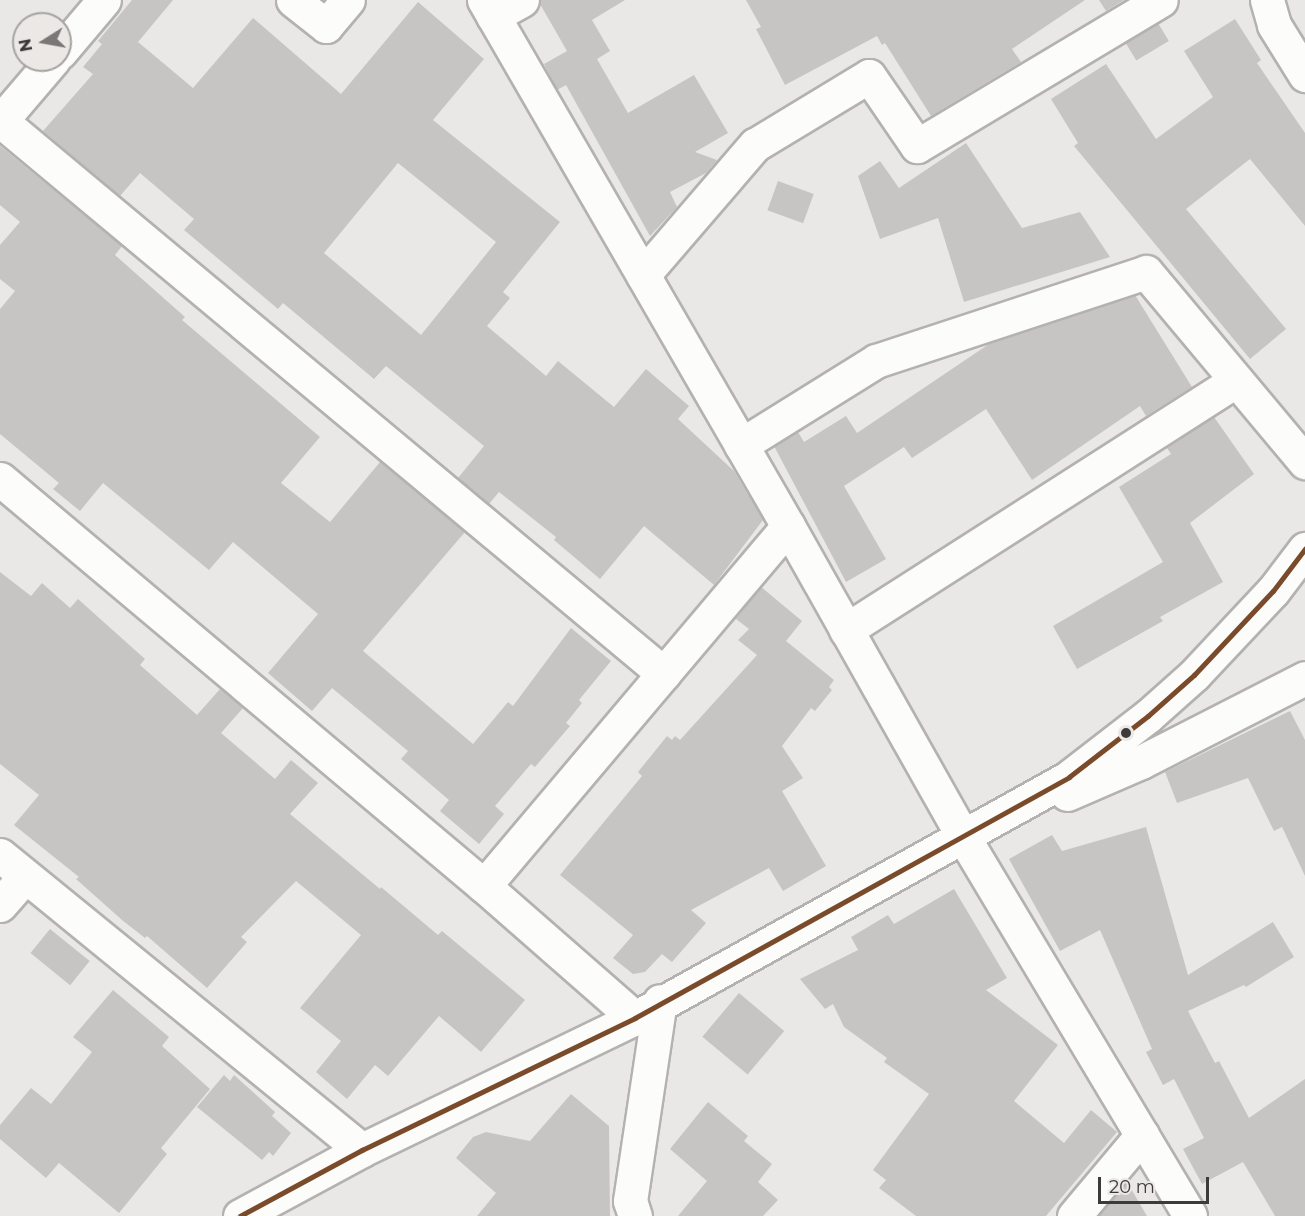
<!DOCTYPE html>
<style>
body{margin:0}
#map{position:relative;width:1305px;height:1216px;overflow:hidden;background:#eae8e6;font-family:Montserrat,sans-serif}
div>[style]{position:absolute}
.building>*{inset:0;background:#c7c5c4;transform-origin:0 0}
.roads{filter:drop-shadow(2px 0 #b4b2b1) drop-shadow(-2px 0 #b4b2b1) drop-shadow(0 2px #b4b2b1) drop-shadow(0 -2px #b4b2b1)}
.minor>*{height:33px;margin:-16.5px;padding:0 16.5px;transform-origin:16.5px;border-radius:16.5px;background:#fcfcfb}
.bus-1>*{height:4.5px;margin:-2.25px;padding:0 2.25px;transform-origin:2.25px;border-radius:2.25px;background:#7a4b2a}
.dots>*{width:16px;height:16px;translate:-50% -50%;box-sizing:border-box;border:3px solid #ebe8e5;border-radius:50%}
span{translate:-50% -50%;white-space:nowrap;text-align:center;line-height:1.15;-webkit-text-stroke:4.5px #ebe8e5;paint-order:stroke}
.north{position:absolute;left:12px;top:12px;width:60px;height:60px;box-sizing:border-box;background:#ebe8e5;border:2px solid #a5a3a1;border-radius:50%;rotate:259deg;font-size:16px;font-weight:700;line-height:24px;text-align:center;color:#3c3b3a}
.north::after{content:'';display:block;margin:auto;width:21px;height:27px;background:#797876;clip-path:polygon(50% 0,100% 100%,50% 72%,0 100%)}
.scale{position:absolute;left:1098px;top:1177px;width:111px;height:27px;box-sizing:border-box;border:3px solid #3c3b3a;border-top:0;padding-left:8px;font-size:18px;line-height:21px;white-space:nowrap;color:#3c3b3a;-webkit-text-stroke:4px #ebe8e5;paint-order:stroke}
</style>
<div id="map">
<div class="building">
<i style="clip-path:polygon(evenodd,132px 0,173px 0,138px 42px,193px 88px,253px 18px,341px 94px,418px 2px,484px 59px,433px 120px,560px 222px,503px 292px,510px 298px,487px 326px,546px 376px,558px 361px,614px 407px,646px 369px,689px 406px,678px 419px,734px 471px,763px 520px,714px 585px,644px 526px,600px 579px,554px 540px,556px 537px,499px 492px,489px 504px,458px 478px,484px 446px,386px 366px,374px 379px,283px 303px,278px 309px,184px 230px,194px 219px,140px 173px,120px 196px,43px 131px,93px 74px,83px 67px,102px 44px,98px 41px,132px 0,398px 163px,496px 242px,421px 335px,324px 253px,398px 163px)"></i>
<i style="clip-path:polygon(541px 0,625px 0,592px 20px,610px 51px,597px 59px,628px 113px,694px 75px,728px 133px,695px 152px,717px 160px,706px 173px,670px 192px,677px 207px,650px 236px,566px 85px,557px 90px,544px 64px,567px 51px,540px 4px)"></i>
<i style="clip-path:polygon(746px 0,1085px 0,1012px 49px,1021px 62px,931px 116px,885px 43px,882px 45px,877px 36px,785px 85px,756px 29px,761px 27px)"></i>
<i style="clip-path:polygon(1099px 0,1124px 0,1106px 11px)"></i>
<i style="clip-path:polygon(1235px 19px,1261px 60px,1257px 63px,1305px 133px,1305px 226px,1250px 159px,1186px 209px,1286px 329px,1250px 359px,1074px 146px,1078px 143px,1051px 99px,1106px 64px,1156px 139px,1213px 97px,1184px 51px)"></i>
<i style="left:1158px;top:23px;width:21px;height:38px;rotate:59deg"></i>
<i style="clip-path:polygon(966px 143px,1022px 228px,1080px 212px,1110px 257px,964px 302px,938px 218px,880px 239px,858px 176px,880px 161px,899px 188px)"></i>
<i style="clip-path:polygon(0 146px,122px 246px,115px 255px,185px 317px,182px 320px,320px 437px,281px 483px,330px 522px,380px 462px,465px 532px,363px 651px,473px 744px,508px 702px,513px 706px,571px 628px,611px 661px,579px 700px,582px 703px,566px 723px,570px 726px,535px 767px,531px 764px,495px 806px,504px 814px,479px 844px,440px 811px,449px 800px,401px 759px,408px 751px,332px 688px,312px 711px,268px 673px,318px 614px,233px 542px,209px 570px,103px 483px,80px 511px,53px 489px,59px 483px,0 434px,0 309px,15px 291px,0 279px,0 245px,20px 222px,0 205px)"></i>
<i style="left:778px;top:181px;width:38px;height:31px;rotate:20deg"></i>
<i style="clip-path:polygon(1135px 295px,1192px 387px,1146px 416px,1140px 406px,1032px 480px,986px 409px,912px 458px,904px 447px,844px 486px,886px 559px,846px 582px,774px 446px,798px 432px,804px 442px,846px 416px,857px 433px,989px 344px)"></i>
<i style="clip-path:polygon(1214px 417px,1254px 474px,1190px 523px,1223px 582px,1160px 617px,1163px 621px,1077px 669px,1053px 626px,1163px 562px,1119px 487px,1171px 454px,1167px 448px)"></i>
<i style="clip-path:polygon(0 572px,31px 596px,42px 583px,70px 608px,78px 599px,145px 659px,140px 665px,197px 715px,220px 689px,243px 708px,221px 733px,275px 779px,291px 760px,318px 783px,290px 814px,380px 889px,381px 887px,438px 935px,442px 931px,525px 1000px,481px 1052px,439px 1016px,388px 1076px,375px 1065px,347px 1099px,316px 1072px,341px 1041px,300px 1008px,361px 935px,296px 881px,241px 937px,247px 942px,207px 988px,147px 936px,145px 938px,122px 920px,76px 879px,79px 877px,14px 825px,39px 795px,0 764px)"></i>
<i style="clip-path:polygon(761px 587px,802px 621px,786px 641px,834px 680px,829px 687px,832px 690px,815px 711px,811px 708px,782px 746px,803px 778px,782px 791px,826px 866px,783px 891px,769px 868px,691px 910px,706px 923px,672px 962px,662px 954px,645px 972px,633px 974px,613px 958px,633px 935px,560px 875px,642px 776px,638px 772px,667px 736px,672px 740px,675px 736px,680px 740px,757px 655px,738px 640px,749px 629px,736px 619px)"></i>
<i style="clip-path:polygon(1290px 711px,1305px 740px,1305px 876px,1282px 827px,1274px 831px,1248px 778px,1177px 803px,1165px 772px)"></i>
<i style="clip-path:polygon(1146px 827px,1188px 975px,1273px 922px,1294px 957px,1246px 987px,1244px 985px,1188px 1011px,1215px 1063px,1219px 1061px,1249px 1118px,1305px 1079px,1305px 1216px,1275px 1216px,1243px 1162px,1202px 1184px,1183px 1149px,1204px 1138px,1174px 1079px,1163px 1085px,1146px 1052px,1152px 1049px,1100px 930px,1060px 951px,1009px 859px,1052px 835px,1062px 851px)"></i>
<i style="clip-path:polygon(954px 889px,1007px 978px,986px 990px,1058px 1045px,1014px 1101px,1064px 1143px,1091px 1110px,1117px 1132px,1046px 1216px,916px 1216px,879px 1188px,886px 1180px,873px 1170px,929px 1094px,884px 1062px,887px 1058px,844px 1027px,833px 1004px,825px 1009px,800px 979px,858px 950px,851px 937px,888px 915px,894px 924px)"></i>
<i style="left:50px;top:929px;width:51px;height:31px;rotate:39deg"></i>
<i style="clip-path:polygon(113px 990px,169px 1037px,162px 1046px,210px 1089px,161px 1148px,167px 1154px,119px 1213px,59px 1163px,46px 1178px,0 1139px,0 1125px,31px 1088px,51px 1104px,92px 1052px,73px 1037px)"></i>
<i style="left:739px;top:993px;width:59px;height:57px;rotate:40deg"></i>
<i style="clip-path:polygon(224px 1075px,230px 1081px,234px 1075px,275px 1112px,272px 1116px,291px 1133px,273px 1156px,269px 1152px,262px 1160px,197px 1107px)"></i>
<i style="clip-path:polygon(571px 1094px,609px 1126px,610px 1216px,477px 1216px,496px 1193px,456px 1158px,473px 1137px,486px 1132px,530px 1141px)"></i>
<i style="clip-path:polygon(708px 1102px,748px 1136px,744px 1141px,772px 1164px,758px 1182px,778px 1200px,763px 1216px,678px 1216px,707px 1181px,670px 1149px)"></i>
<i style="clip-path:polygon(1127px 1182px,1147px 1216px,1098px 1216px)"></i>
</div>
<div class="roads">
<div class="minor">
<i style="left:293px;top:0;width:42px;rotate:38.2deg"></i>
<i style="left:326px;top:26px;width:34px;rotate:-50deg"></i>
<i style="left:484px;top:0;width:608px;rotate:59.97deg"></i>
<i style="left:788px;top:526px;width:358px;rotate:60.6deg"></i>
<i style="left:964px;top:838px;width:440px;rotate:59.1deg"></i>
<i style="left:1267px;top:0;width:26px;rotate:74deg"></i>
<i style="left:1274px;top:25px;width:59px;rotate:58.2deg"></i>
<i style="left:493px;top:16px;width:33px;rotate:-29deg"></i>
<i style="left:60px;top:52px;width:68px;rotate:-49.8deg"></i>
<i style="left:1px;top:121px;width:863px;rotate:39.83deg"></i>
<i style="left:0;top:122px;width:82px;rotate:-49.5deg"></i>
<i style="left:643px;top:275px;width:172px;rotate:-49.3deg"></i>
<i style="left:755px;top:145px;width:133px;rotate:-31.2deg"></i>
<i style="left:869px;top:76px;width:85px;rotate:55.6deg"></i>
<i style="left:917px;top:146px;width:284px;rotate:-30.9deg"></i>
<i style="left:741px;top:445px;width:159px;rotate:-31.9deg"></i>
<i style="left:876px;top:361px;width:284px;rotate:-18.2deg"></i>
<i style="left:1146px;top:272px;width:248px;rotate:50.1deg"></i>
<i style="left:0;top:479px;width:632px;rotate:40.06deg"></i>
<i style="left:484px;top:886px;width:201px;rotate:41.2deg"></i>
<i style="left:846px;top:630px;width:463px;rotate:-32.6deg"></i>
<i style="left:1067px;top:794px;width:81px;rotate:-23.4deg"></i>
<i style="left:1141px;top:762px;width:184px;rotate:-27.1deg"></i>
<i style="left:0;top:855px;width:467px;rotate:39.2deg"></i>
<i style="left:484px;top:886px;width:471px;rotate:-49.8deg"></i>
<i style="left:0;top:905px;width:38px;rotate:-49deg"></i>
<i style="left:240px;top:1216px;width:139px;rotate:-28.4deg"></i>
<i style="left:362px;top:1150px;width:303px;rotate:-25.8deg"></i>
<i style="left:635px;top:1018px;width:496px;rotate:-29deg"></i>
<i style="left:1069px;top:777px;width:100px;rotate:-37.7deg"></i>
<i style="left:1148px;top:716px;width:62px;rotate:-41.7deg"></i>
<i style="left:1194px;top:675px;width:115px;rotate:-46.8deg"></i>
<i style="left:1273px;top:591px;width:53px;rotate:-52.7deg"></i>
<i style="left:635px;top:1216px;width:16px;rotate:-108deg"></i>
<i style="left:630px;top:1201px;width:202px;rotate:-81.5deg"></i>
<i style="left:1074px;top:1216px;width:106px;rotate:-50deg"></i>
</div>
</div>
<div class="bus-1">
<i style="left:240px;top:1216px;width:139px;rotate:-28.4deg"></i>
<i style="left:362px;top:1150px;width:303px;rotate:-25.8deg"></i>
<i style="left:635px;top:1018px;width:496px;rotate:-29deg"></i>
<i style="left:1069px;top:777px;width:100px;rotate:-37.7deg"></i>
<i style="left:1148px;top:716px;width:62px;rotate:-41.7deg"></i>
<i style="left:1194px;top:675px;width:115px;rotate:-46.8deg"></i>
<i style="left:1273px;top:591px;width:53px;rotate:-52.7deg"></i>
</div>
<div class="dots">
<i style="left:1126px;top:733px;background:#3c3b3a"></i>
</div>
<div class="north">N</div>
<div class="scale">20 m</div>
</div>
